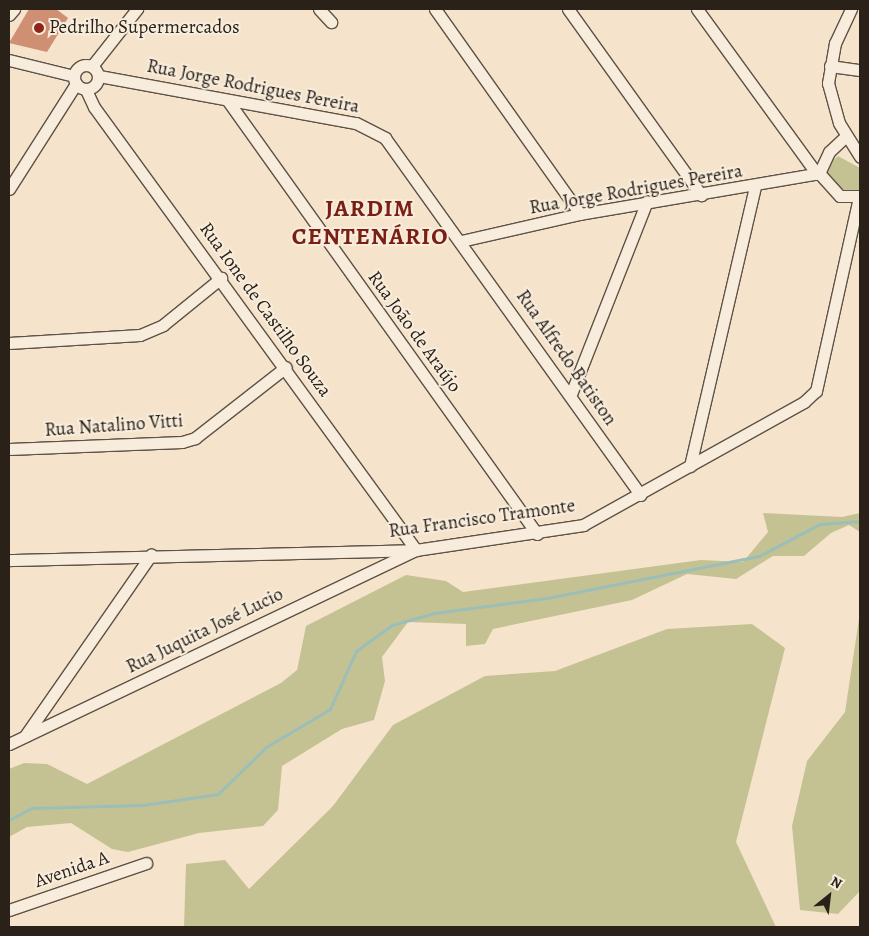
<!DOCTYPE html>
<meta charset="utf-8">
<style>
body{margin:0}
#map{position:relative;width:869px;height:936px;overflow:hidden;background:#f5e4cb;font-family:Alegreya,serif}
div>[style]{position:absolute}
.green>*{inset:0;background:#c4c292}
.stream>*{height:3px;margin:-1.5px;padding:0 1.5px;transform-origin:1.5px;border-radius:1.5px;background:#9cbeb9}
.building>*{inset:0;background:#cf8f73}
.roads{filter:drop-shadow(1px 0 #5d5245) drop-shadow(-1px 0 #5d5245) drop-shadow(0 1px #5d5245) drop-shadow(0 -1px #5d5245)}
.minor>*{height:11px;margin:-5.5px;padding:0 5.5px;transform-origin:5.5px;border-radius:5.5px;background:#f8eddd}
.minor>.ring{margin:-5.5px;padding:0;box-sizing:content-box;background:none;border:11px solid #f8eddd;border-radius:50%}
.dots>*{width:14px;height:14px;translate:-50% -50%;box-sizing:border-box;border:2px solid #f8eddd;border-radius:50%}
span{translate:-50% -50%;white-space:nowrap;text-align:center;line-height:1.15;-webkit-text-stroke:4px #f8eddd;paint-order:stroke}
.poi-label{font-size:19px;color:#2a2118}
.left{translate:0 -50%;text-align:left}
.street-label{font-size:19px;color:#2a2118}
.district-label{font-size:24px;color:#7a1f14;font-weight:700;letter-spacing:1px}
.frame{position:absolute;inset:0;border:10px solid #2a2118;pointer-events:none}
.north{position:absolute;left:804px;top:871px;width:50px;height:50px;-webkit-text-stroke:4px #f8eddd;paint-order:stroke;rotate:29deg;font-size:14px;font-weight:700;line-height:20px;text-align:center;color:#2a2118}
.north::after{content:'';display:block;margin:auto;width:18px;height:22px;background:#2a2118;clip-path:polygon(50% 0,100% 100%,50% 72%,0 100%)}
</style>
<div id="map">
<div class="green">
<i style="clip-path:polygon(838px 156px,860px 168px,860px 189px,855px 193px,841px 189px,826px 173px,826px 166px)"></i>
<i style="clip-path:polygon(763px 513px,842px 517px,860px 513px,860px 532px,849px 525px,831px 533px,804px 556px,773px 556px,736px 579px,687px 574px,632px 600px,493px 629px,485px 644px,466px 646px,466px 624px,408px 622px,382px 657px,385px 681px,374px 720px,342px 729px,282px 766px,278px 810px,263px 826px,199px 833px,128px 852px,112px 849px,71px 823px,27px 827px,9px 837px,9px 769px,24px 763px,47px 764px,87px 784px,281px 683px,297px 670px,306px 626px,406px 575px,446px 581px,463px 592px,701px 560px,743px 562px,768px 532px)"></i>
<i style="clip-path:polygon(860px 612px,860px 891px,838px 914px,800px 910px,792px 826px,807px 761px,845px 712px)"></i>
<i style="clip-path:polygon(752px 624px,785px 648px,736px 842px,776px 927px,184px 927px,186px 864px,225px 860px,249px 889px,333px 806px,393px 725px,485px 676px,555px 671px,667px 629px)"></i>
</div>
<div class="stream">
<i style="left:9px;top:820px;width:26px;rotate:-28deg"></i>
<i style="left:32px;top:808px;width:111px;rotate:-1.5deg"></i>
<i style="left:143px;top:805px;width:76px;rotate:-8.3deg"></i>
<i style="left:218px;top:794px;width:67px;rotate:-44.4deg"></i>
<i style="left:266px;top:747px;width:74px;rotate:-30.7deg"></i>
<i style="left:330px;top:709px;width:64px;rotate:-65.9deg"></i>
<i style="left:356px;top:651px;width:44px;rotate:-35.8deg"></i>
<i style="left:392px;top:625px;width:44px;rotate:-15.9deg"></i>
<i style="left:434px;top:613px;width:114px;rotate:-7.6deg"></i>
<i style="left:547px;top:598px;width:216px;rotate:-11.2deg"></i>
<i style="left:759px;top:556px;width:69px;rotate:-27.7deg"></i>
<i style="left:820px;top:524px;width:40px;rotate:-4.3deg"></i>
</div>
<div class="building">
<i style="clip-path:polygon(29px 9px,56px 9px,68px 18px,47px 52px,9px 43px)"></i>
</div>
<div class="roads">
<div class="minor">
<i style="left:319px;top:9px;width:18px;rotate:47deg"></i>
<i style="left:435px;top:9px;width:251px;rotate:54.7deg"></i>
<i style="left:568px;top:9px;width:229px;rotate:54.4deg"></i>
<i style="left:697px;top:9px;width:204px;rotate:54deg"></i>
<i style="left:851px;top:9px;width:38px;rotate:115deg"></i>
<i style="left:835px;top:43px;width:41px;rotate:99.9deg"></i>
<i style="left:828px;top:83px;width:41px;rotate:74.6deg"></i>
<i style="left:839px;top:123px;width:40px;rotate:58deg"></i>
<i style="left:9px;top:15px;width:8px;rotate:-50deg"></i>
<i style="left:9px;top:60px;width:67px;rotate:13.8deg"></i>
<i class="ring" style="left:74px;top:65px;width:13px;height:13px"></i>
<i style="left:92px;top:66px;width:73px;rotate:-51.7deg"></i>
<i style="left:830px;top:66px;width:30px;rotate:8deg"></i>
<i style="left:99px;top:76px;width:261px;rotate:10.4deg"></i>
<i style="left:356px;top:123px;width:33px;rotate:27deg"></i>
<i style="left:385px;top:138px;width:439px;rotate:54.4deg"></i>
<i style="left:228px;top:101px;width:532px;rotate:54.49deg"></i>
<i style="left:846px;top:136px;width:23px;rotate:137deg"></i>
<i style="left:829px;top:152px;width:23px;rotate:115deg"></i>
<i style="left:819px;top:173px;width:31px;rotate:48deg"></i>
<i style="left:840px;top:196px;width:20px"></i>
<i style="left:9px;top:189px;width:125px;rotate:-57.5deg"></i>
<i style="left:461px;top:241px;width:122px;rotate:-12.8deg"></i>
<i style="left:580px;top:214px;width:242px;rotate:-9.7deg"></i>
<i style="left:9px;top:343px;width:131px;rotate:-3.5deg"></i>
<i style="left:140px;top:335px;width:25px;rotate:-23deg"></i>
<i style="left:163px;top:325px;width:75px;rotate:-39deg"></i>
<i style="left:571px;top:394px;width:207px;rotate:-68.5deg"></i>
<i style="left:9px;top:449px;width:173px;rotate:-2.3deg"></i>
<i style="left:182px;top:442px;width:14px;rotate:-17deg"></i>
<i style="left:195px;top:438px;width:115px;rotate:-38deg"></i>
<i style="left:690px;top:466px;width:286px;rotate:-76.9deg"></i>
<i style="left:9px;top:560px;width:407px;rotate:-1.4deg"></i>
<i style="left:416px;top:550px;width:169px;rotate:-8.5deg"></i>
<i style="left:583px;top:525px;width:253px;rotate:-29.1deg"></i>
<i style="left:804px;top:402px;width:16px;rotate:-43deg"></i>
<i style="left:816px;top:391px;width:199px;rotate:-77.5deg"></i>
<i style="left:25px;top:736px;width:221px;rotate:-55.2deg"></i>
<i style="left:9px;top:744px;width:451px;rotate:-25.5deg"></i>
<i style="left:416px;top:550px;width:548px;rotate:-126.01deg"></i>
<i style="left:94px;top:107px;width:19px;rotate:-115deg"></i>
<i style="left:9px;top:910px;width:145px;rotate:-18.9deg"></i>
</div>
</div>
<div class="dots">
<i style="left:39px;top:28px;background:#8f2418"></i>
</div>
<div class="poi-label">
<span class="left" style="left:49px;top:28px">Pedrilho Supermercados</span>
</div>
<div class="street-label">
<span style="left:253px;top:87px;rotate:11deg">Rua Jorge Rodrigues Pereira</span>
<span style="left:636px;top:190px;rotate:-10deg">Rua Jorge Rodrigues Pereira</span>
<span style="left:265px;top:310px;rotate:54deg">Rua Ione de Castilho Souza</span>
<span style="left:414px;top:332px;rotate:54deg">Rua João de Araújo</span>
<span style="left:566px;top:358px;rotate:55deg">Rua Alfredo Batiston</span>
<span style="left:114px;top:426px;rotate:-4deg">Rua Natalino Vitti</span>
<span style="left:482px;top:519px;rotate:-8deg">Rua Francisco Tramonte</span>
<span style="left:205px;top:631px;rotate:-26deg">Rua Juquita José Lucio</span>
<span style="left:72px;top:870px;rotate:-19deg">Avenida A</span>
</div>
<div class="district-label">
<span style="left:370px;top:223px">JARDIM<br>CENTENÁRIO</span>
</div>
<div class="frame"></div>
<div class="north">N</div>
</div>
